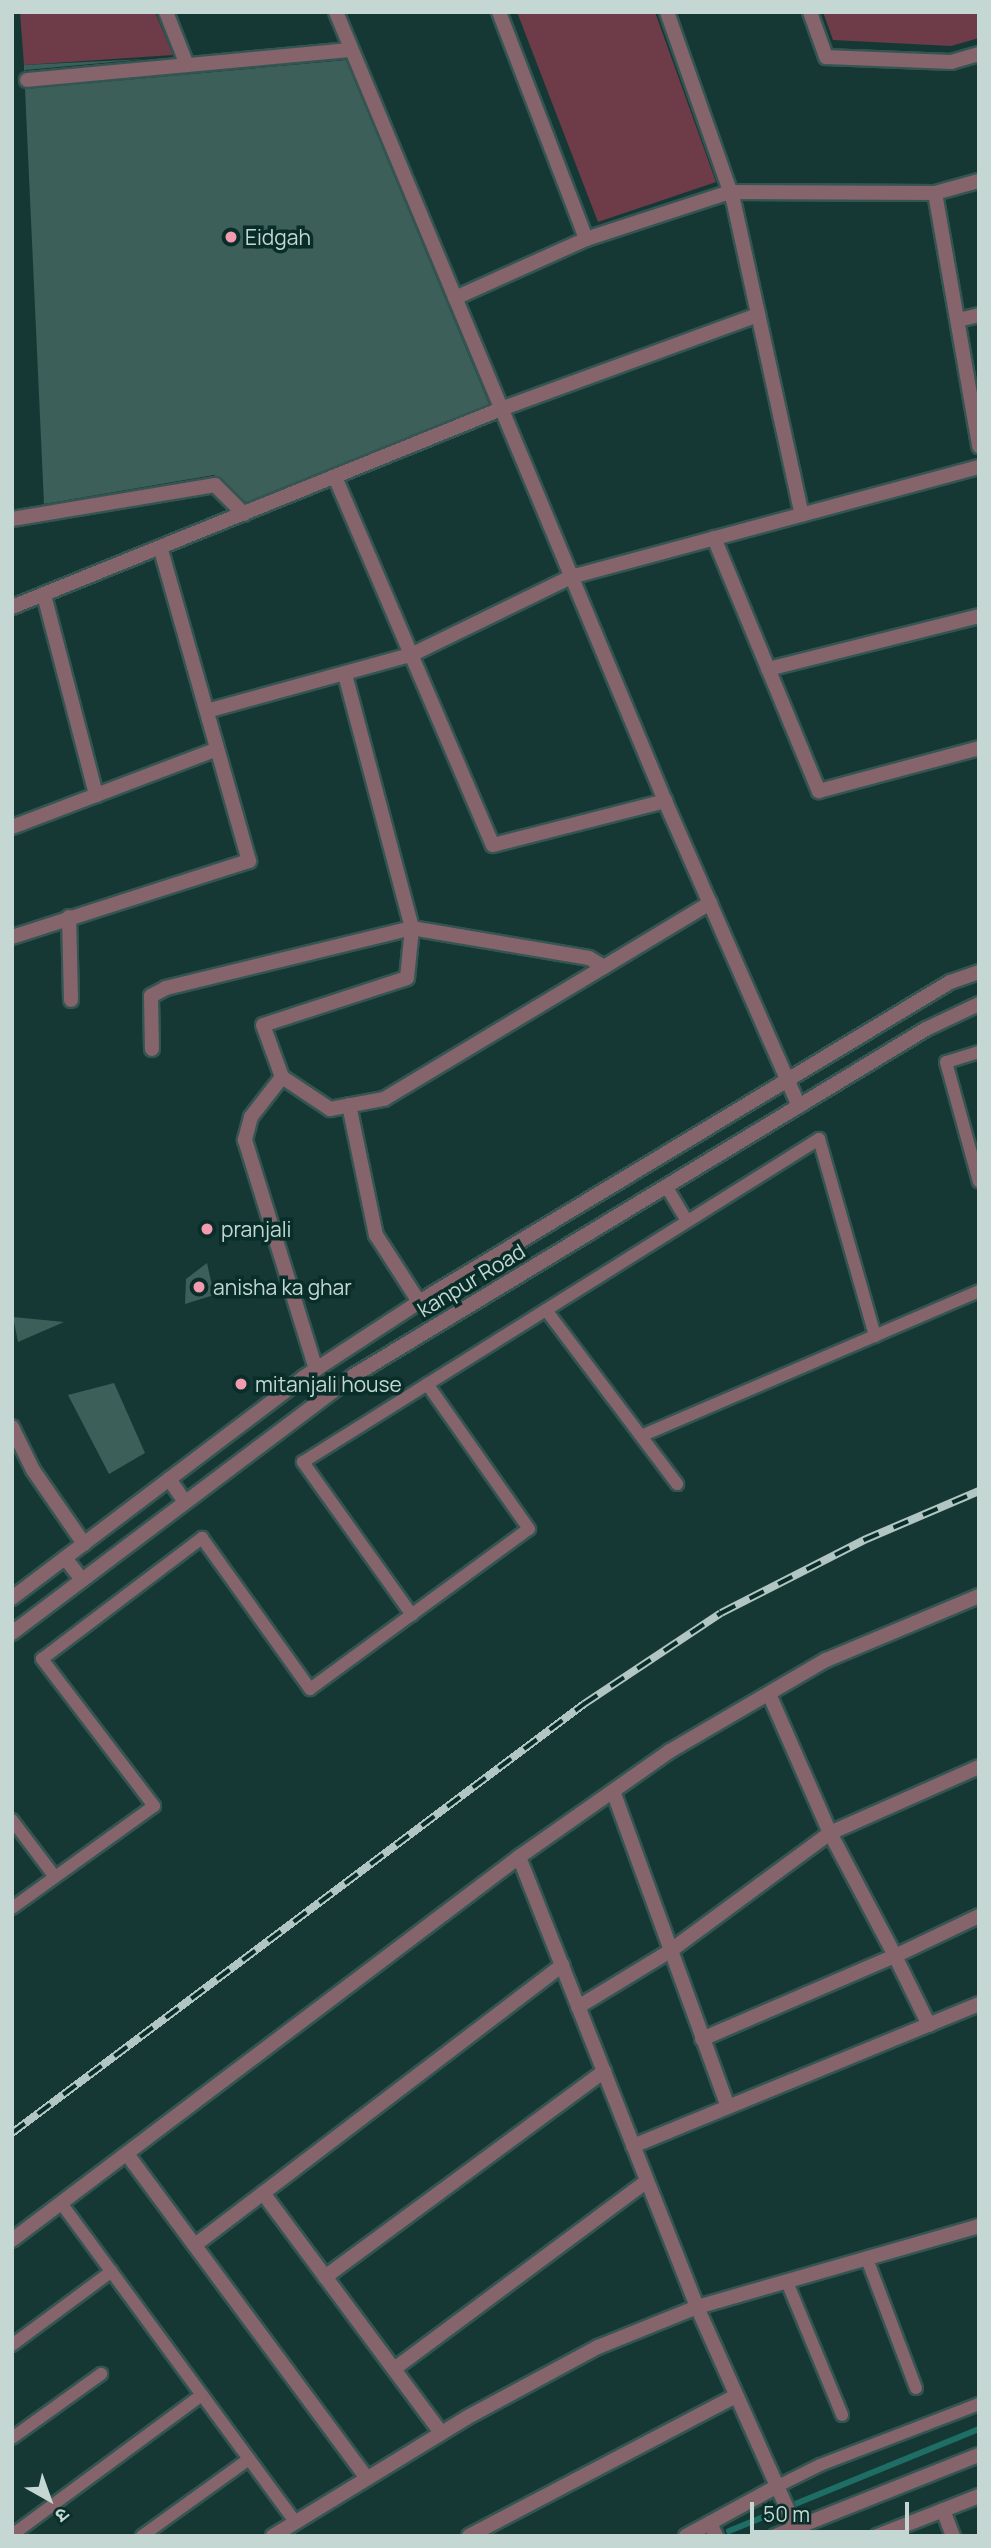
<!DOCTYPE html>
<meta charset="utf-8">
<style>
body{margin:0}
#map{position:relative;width:991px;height:2548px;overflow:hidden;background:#153834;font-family:Manrope,"Noto Sans Devanagari",sans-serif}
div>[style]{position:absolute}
.green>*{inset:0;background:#6d3c48}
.stream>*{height:6px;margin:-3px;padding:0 3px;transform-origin:3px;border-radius:3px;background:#1e6e66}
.building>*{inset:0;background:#3c5f5a}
.roads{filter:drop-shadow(2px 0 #345551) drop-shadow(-2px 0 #345551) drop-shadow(0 2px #345551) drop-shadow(0 -2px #345551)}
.service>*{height:12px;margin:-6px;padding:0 6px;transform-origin:6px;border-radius:6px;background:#85646b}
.minor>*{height:14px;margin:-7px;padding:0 7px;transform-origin:7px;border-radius:7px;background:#85646b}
.tertiary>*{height:14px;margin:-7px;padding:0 7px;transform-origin:7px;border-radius:7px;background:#85646b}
.rail>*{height:8px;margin-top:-4px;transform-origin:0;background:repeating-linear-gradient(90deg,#092e2a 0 16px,#b1c6c2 0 32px);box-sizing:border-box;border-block:2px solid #b1c6c2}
.dots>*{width:19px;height:19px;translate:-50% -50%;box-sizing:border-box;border:4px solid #092e2a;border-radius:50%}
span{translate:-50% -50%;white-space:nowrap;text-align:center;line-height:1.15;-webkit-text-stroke:7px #092e2a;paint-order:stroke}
.poi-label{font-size:21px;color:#c4d7d3}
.left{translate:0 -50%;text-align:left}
.street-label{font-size:21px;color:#c4d7d3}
.frame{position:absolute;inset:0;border:14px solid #c4d7d3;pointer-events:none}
.north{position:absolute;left:14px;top:2464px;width:70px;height:70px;-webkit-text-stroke:5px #092e2a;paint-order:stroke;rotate:140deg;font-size:19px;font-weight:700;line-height:28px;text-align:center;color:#c4d7d3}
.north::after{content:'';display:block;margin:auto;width:24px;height:32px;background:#c4d7d3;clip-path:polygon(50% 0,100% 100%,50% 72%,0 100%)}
.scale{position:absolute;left:750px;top:2502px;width:159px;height:32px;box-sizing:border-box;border:4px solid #c4d7d3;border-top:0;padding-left:9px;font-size:21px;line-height:24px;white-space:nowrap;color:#c4d7d3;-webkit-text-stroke:5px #092e2a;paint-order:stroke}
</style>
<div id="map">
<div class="green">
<i style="clip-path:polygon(20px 12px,155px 12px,173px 55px,24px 65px)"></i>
<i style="clip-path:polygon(517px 12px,655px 12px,716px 182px,598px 222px)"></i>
<i style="clip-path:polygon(823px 12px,979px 12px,979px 38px,951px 46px,833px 40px)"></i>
</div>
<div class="stream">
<i style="left:729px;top:2531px;width:270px;rotate:-22.2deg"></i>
</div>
<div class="building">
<i style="clip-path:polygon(146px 59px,26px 70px,24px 71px,24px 65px)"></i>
<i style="clip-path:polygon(346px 60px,489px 404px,246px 502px,214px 475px,44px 504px,25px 89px)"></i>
<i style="clip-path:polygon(207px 1263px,214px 1295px,185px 1304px,186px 1279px)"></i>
<i style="clip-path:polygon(13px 1317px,64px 1322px,18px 1342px)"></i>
<i style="clip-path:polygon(114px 1383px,145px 1453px,109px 1474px,68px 1395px)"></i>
</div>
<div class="roads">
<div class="service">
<i style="left:979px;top:1052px;width:34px;rotate:163deg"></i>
<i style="left:946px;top:1062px;width:124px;rotate:74.6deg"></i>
<i style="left:666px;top:1186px;width:41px;rotate:59deg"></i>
<i style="left:546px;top:1310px;width:218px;rotate:53deg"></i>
<i style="left:641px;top:1436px;width:368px;rotate:-23.2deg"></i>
<i style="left:412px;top:1615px;width:188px;rotate:-125.5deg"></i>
<i style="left:303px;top:1462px;width:609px;rotate:-32.05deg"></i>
<i style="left:819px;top:1139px;width:205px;rotate:74.1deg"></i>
<i style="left:12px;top:1820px;width:71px;rotate:53deg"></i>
<i style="left:12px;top:1908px;width:175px;rotate:-35.7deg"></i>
<i style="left:154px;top:1806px;width:185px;rotate:-127.3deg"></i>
<i style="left:42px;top:1659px;width:201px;rotate:-37.1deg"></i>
<i style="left:202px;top:1538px;width:186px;rotate:54.4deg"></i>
<i style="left:310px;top:1689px;width:271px;rotate:-36.2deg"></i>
<i style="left:529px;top:1529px;width:177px;rotate:-125.1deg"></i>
<i style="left:61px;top:2203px;width:396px;rotate:53.7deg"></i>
<i style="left:867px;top:2259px;width:138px;rotate:69.2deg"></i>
<i style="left:787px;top:2282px;width:144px;rotate:67.5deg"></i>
<i style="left:12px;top:2345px;width:124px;rotate:-36.5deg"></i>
<i style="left:12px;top:2438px;width:110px;rotate:-35.7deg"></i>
<i style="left:776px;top:2487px;width:49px;rotate:-26.6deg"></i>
<i style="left:820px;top:2465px;width:170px;rotate:-21deg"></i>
<i style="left:12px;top:2535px;width:236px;rotate:-36.4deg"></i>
<i style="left:142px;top:2536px;width:132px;rotate:-35.7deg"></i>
</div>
<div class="minor">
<i style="left:166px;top:12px;width:57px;rotate:68.4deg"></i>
<i style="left:336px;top:12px;width:855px;rotate:67.36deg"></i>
<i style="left:665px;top:801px;width:333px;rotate:66.3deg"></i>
<i style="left:499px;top:12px;width:243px;rotate:69deg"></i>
<i style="left:586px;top:239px;width:151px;rotate:-18.1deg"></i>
<i style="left:730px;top:192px;width:205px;rotate:0.3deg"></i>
<i style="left:935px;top:193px;width:46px;rotate:-15.3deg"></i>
<i style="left:667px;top:12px;width:198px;rotate:70.6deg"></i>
<i style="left:733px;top:199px;width:323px;rotate:77.7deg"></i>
<i style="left:810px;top:12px;width:48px;rotate:70.4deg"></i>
<i style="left:826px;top:57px;width:125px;rotate:2.3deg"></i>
<i style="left:951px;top:62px;width:29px;rotate:-16deg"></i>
<i style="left:27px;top:80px;width:325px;rotate:-5.3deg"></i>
<i style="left:935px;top:193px;width:257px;rotate:80.1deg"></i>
<i style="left:455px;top:298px;width:144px;rotate:-24.2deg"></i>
<i style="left:958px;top:320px;width:22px;rotate:-13deg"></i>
<i style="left:335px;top:477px;width:400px;rotate:66.8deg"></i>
<i style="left:493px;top:845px;width:178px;rotate:-14.3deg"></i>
<i style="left:12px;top:519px;width:206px;rotate:-9.5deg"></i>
<i style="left:215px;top:485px;width:41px;rotate:45deg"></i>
<i style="left:714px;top:538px;width:274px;rotate:67.5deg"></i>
<i style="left:819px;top:791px;width:166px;rotate:-15deg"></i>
<i style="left:44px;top:595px;width:207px;rotate:75.4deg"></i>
<i style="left:12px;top:607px;width:528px;rotate:-22.04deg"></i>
<i style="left:501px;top:409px;width:274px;rotate:-20.1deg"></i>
<i style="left:768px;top:669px;width:218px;rotate:-14.1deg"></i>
<i style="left:207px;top:711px;width:212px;rotate:-15.4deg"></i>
<i style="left:411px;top:655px;width:178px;rotate:-26deg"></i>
<i style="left:571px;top:577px;width:423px;rotate:-15.1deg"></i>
<i style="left:12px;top:827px;width:219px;rotate:-20.8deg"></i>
<i style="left:69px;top:917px;width:83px;rotate:88.6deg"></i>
<i style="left:12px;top:937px;width:249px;rotate:-17.8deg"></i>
<i style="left:249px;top:861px;width:326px;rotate:-105.8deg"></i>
<i style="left:604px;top:967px;width:17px;rotate:-149deg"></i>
<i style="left:589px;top:958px;width:180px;rotate:-170.4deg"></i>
<i style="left:412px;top:928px;width:50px;rotate:95.7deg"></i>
<i style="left:407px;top:978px;width:151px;rotate:161.9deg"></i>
<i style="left:263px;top:1025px;width:55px;rotate:69.9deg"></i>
<i style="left:282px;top:1077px;width:58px;rotate:33.7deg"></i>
<i style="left:330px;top:1109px;width:55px;rotate:-10.5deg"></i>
<i style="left:384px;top:1099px;width:257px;rotate:-31deg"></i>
<i style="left:604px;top:967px;width:124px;rotate:-31.1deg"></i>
<i style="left:152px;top:1049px;width:53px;rotate:-91.1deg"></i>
<i style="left:151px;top:996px;width:17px;rotate:-28deg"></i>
<i style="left:166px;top:988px;width:253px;rotate:-13.7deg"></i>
<i style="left:412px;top:928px;width:263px;rotate:-104.8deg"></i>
<i style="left:282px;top:1077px;width:51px;rotate:127.8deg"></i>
<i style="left:251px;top:1117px;width:24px;rotate:105deg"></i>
<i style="left:245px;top:1140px;width:240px;rotate:72.8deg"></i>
<i style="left:349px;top:1105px;width:133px;rotate:78.3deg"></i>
<i style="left:376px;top:1235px;width:80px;rotate:57.3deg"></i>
<i style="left:12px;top:1427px;width:48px;rotate:64deg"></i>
<i style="left:33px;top:1470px;width:90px;rotate:55.4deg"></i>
<i style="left:769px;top:1694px;width:152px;rotate:66.3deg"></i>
<i style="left:830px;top:1833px;width:163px;rotate:-23.9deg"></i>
<i style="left:613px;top:1791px;width:336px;rotate:70deg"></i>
<i style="left:519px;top:1857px;width:484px;rotate:68.4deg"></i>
<i style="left:697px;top:2307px;width:240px;rotate:65.9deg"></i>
<i style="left:578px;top:2007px;width:108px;rotate:-31.3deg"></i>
<i style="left:670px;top:1951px;width:199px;rotate:-36.4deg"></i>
<i style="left:830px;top:1833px;width:139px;rotate:62.1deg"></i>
<i style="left:895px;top:1956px;width:93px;rotate:-25.5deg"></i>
<i style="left:702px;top:2039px;width:210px;rotate:-23.3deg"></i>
<i style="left:895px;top:1956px;width:77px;rotate:63.8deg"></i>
<i style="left:633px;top:2146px;width:374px;rotate:-22.3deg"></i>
<i style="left:127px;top:2154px;width:403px;rotate:53.5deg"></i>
<i style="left:263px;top:2193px;width:299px;rotate:53.4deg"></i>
<i style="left:12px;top:2240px;width:635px;rotate:-37.07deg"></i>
<i style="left:519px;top:1857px;width:184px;rotate:-35.1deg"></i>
<i style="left:670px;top:1751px;width:181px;rotate:-30.3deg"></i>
<i style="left:826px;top:1660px;width:166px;rotate:-22.7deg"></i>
<i style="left:195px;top:2245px;width:462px;rotate:-37.3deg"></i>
<i style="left:325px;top:2277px;width:347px;rotate:-36.4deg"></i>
<i style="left:394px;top:2369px;width:315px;rotate:-36.6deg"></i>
<i style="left:943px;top:2510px;width:28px;rotate:69deg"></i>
<i style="left:710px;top:2523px;width:14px;rotate:65deg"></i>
<i style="left:273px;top:2536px;width:226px;rotate:-31.4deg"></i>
<i style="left:466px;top:2418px;width:150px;rotate:-28.3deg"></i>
<i style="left:598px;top:2347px;width:107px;rotate:-22deg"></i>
<i style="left:697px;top:2307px;width:293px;rotate:-16deg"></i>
<i style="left:469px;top:2536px;width:299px;rotate:-27.7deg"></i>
<i style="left:686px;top:2536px;width:102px;rotate:-28.6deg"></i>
</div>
<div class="tertiary">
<i style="left:169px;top:1479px;width:28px;rotate:55deg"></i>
<i style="left:65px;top:1558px;width:28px;rotate:52deg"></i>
<i style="left:12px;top:1598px;width:366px;rotate:-37.1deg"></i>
<i style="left:304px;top:1377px;width:137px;rotate:-33.1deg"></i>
<i style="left:419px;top:1302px;width:620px;rotate:-31.07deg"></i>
<i style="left:950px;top:982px;width:31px;rotate:-19deg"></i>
<i style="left:12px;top:1633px;width:427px;rotate:-37deg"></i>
<i style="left:353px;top:1376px;width:670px;rotate:-31.2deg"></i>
<i style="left:926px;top:1029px;width:59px;rotate:-25.3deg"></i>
<i style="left:775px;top:2536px;width:219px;rotate:-21.7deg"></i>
<i style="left:877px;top:2536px;width:110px;rotate:-21.4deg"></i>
</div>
</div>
<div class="rail">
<i style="left:12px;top:2133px;width:715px;rotate:-36.87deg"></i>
<i style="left:584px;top:1704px;width:164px;rotate:-33.6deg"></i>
<i style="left:721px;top:1613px;width:161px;rotate:-27deg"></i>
<i style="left:864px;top:1540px;width:125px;rotate:-23.1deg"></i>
</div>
<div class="dots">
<i style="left:231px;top:237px;background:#f29aae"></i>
<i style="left:207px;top:1229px;background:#f29aae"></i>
<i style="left:199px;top:1287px;background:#f29aae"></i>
<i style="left:241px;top:1384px;background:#f29aae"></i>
</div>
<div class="poi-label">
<span class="left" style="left:245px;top:237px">Eidgah</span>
<span class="left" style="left:221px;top:1229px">pranjali</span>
<span class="left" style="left:213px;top:1287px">anisha ka ghar</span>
<span class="left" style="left:255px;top:1384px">mitanjali house</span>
</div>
<div class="street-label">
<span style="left:471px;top:1280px;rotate:-31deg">kanpur Road</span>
</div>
<div class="frame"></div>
<div class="north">उ</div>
<div class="scale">50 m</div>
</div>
